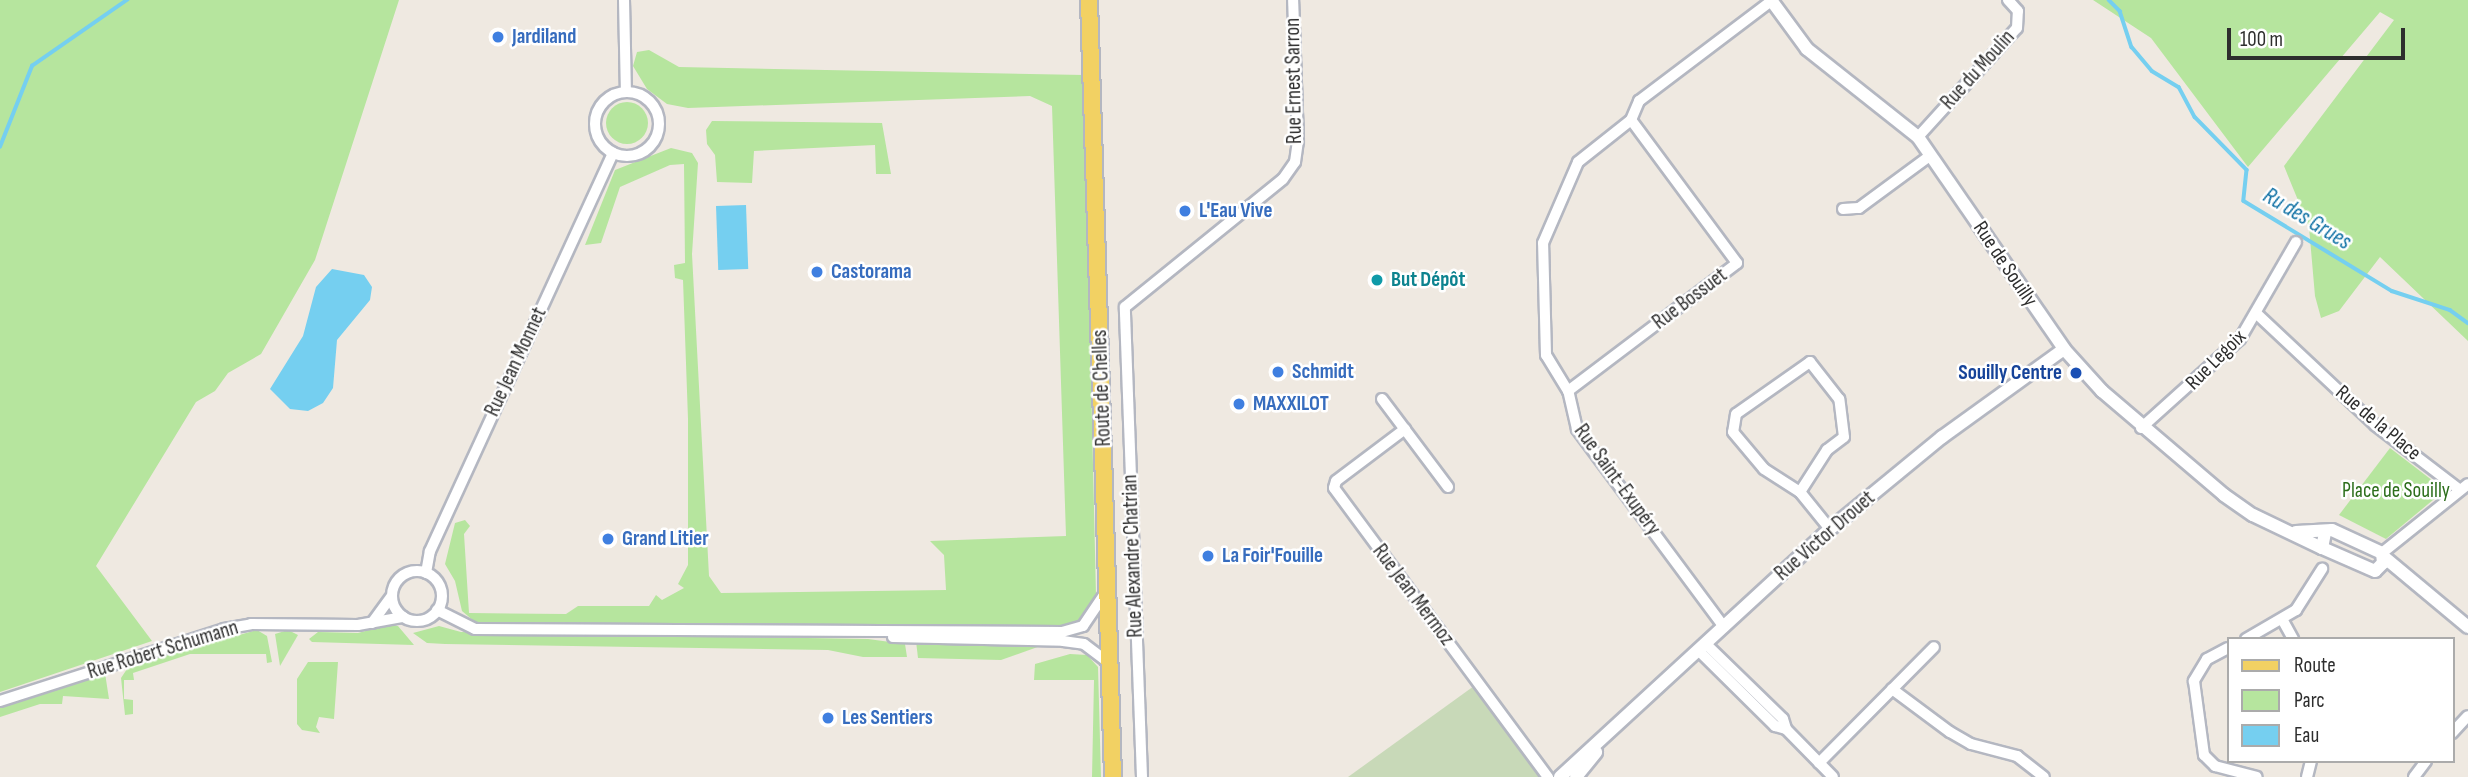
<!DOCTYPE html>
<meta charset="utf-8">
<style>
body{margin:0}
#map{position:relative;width:2468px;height:777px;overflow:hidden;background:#efe9e1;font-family:"Sofia Sans Condensed",sans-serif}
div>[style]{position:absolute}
.green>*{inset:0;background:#b6e59e}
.round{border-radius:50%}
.cemetery>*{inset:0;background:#c8d9b8}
.water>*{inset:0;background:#75cff0;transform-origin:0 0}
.stream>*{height:3.5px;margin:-1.75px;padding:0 1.75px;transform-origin:1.75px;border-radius:1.75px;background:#75cff0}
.roads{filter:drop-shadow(2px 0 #b4b7c1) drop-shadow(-2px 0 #b4b7c1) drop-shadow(0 2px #b4b7c1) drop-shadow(0 -2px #b4b7c1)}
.minor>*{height:10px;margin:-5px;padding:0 5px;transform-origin:5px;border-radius:5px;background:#fff}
.minor>.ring{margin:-5px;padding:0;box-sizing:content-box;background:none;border:10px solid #fff;border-radius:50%}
.tertiary>*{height:12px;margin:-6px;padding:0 6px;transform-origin:6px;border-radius:6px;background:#fff}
.primary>*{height:16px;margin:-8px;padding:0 8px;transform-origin:8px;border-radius:8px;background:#f2d163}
.dots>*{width:19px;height:19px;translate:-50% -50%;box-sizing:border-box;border:4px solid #fff;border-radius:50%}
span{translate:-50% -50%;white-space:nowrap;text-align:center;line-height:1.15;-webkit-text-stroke:5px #fff;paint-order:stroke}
.shop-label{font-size:21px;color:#366cbe;font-weight:700}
.left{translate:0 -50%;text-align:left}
.street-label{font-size:21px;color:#2e2e2e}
.culture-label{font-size:21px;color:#0d838f;font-weight:700}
.transit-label{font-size:21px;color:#164399;font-weight:700}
.right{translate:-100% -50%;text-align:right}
.park-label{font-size:21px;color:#2c6e1b}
.water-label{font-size:23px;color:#0d6fa3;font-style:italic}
.legend{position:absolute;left:2227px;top:637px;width:228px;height:126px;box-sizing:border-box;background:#fff;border:2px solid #ababab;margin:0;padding:9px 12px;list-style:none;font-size:21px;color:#2e2e2e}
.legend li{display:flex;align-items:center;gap:14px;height:35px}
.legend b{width:35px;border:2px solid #ababab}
.scale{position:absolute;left:2227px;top:28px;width:178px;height:32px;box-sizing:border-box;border:4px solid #2e2e2e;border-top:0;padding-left:9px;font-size:21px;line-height:24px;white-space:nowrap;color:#2e2e2e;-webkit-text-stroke:5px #fff;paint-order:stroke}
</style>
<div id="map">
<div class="green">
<i style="clip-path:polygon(0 0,399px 0,315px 260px,261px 354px,228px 373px,215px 391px,196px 402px,96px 566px,152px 641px,0 692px)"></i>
<i style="clip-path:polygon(2093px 0,2468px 0,2468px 341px,2380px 257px,2339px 311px,2321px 318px,2315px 296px,2309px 227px,2284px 166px,2394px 20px,2380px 12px,2248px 167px,2151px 38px)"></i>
<i style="clip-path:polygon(649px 50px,679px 67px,1084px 75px,1096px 595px,1087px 619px,1070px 629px,665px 626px,475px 622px,462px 611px,455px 581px,445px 564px,455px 523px,465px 520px,470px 526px,464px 534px,469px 613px,566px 614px,578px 606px,649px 606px,656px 595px,662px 600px,684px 588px,678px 584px,688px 565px,688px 419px,683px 280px,675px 278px,674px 265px,685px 263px,684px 164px,670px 165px,620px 187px,601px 243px,585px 245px,615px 170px,671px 148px,692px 153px,698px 163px,692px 254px,709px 576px,721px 593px,946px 590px,944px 555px,930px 541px,1066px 536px,1052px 106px,1030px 96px,688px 108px,667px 104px,647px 89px,633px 66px,637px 52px)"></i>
<i class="round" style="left:606px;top:102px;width:42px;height:42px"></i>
<i style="clip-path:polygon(712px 121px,882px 123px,891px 174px,876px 174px,875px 145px,754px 151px,752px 183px,717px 182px,715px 155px,707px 144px,706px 130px)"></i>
<i style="clip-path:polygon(2390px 448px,2437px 484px,2439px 495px,2386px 539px,2339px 515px)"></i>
<i style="clip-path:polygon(388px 625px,398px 626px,414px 645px,312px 642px,309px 639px,318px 632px,358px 633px)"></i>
<i style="clip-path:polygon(439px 626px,461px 632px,868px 639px,905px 644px,907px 657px,863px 657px,828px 650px,445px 644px,427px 643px,413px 633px)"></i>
<i style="clip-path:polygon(257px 630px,267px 636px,272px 662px,267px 663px,266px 654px,190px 654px,133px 673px,134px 680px,124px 680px,124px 699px,133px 700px,133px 714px,125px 715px,121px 678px,129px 666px)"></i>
<i style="clip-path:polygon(288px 630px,298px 635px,280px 666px,275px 634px)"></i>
<i style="clip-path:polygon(916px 641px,1046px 644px,1001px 660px,918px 658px)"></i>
<i style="clip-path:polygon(1070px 654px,1087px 655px,1098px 667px,1101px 777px,1092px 777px,1094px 680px,1034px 680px,1035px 664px)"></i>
<i style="clip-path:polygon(308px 662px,338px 662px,334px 719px,319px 717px,316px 727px,320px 733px,302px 730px,297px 724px,297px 679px)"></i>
<i style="clip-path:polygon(105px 673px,109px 699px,63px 696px,62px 704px,40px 704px,0 717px,0 707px)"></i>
</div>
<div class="cemetery">
<i style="clip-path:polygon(1474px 686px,1543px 777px,1348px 777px)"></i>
</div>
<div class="water">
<i style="left:746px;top:205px;width:64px;height:30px;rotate:88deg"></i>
<i style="clip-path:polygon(332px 269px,364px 275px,372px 287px,370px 300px,337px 340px,333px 388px,323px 403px,308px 411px,290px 409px,270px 389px,303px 336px,316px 287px)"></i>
</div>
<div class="stream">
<i style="left:2109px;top:0;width:16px;rotate:45deg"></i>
<i style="left:2120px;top:11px;width:38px;rotate:72deg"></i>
<i style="left:2132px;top:47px;width:31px;rotate:50deg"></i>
<i style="left:2152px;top:71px;width:31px;rotate:31deg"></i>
<i style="left:2179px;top:87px;width:34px;rotate:62deg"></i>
<i style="left:2195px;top:117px;width:74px;rotate:45.5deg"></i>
<i style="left:2247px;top:170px;width:31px;rotate:96deg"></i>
<i style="left:2244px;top:201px;width:173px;rotate:31.3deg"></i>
<i style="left:2392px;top:291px;width:61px;rotate:18.1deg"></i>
<i style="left:2450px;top:310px;width:22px;rotate:36deg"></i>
<i style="left:0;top:147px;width:87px;rotate:-68.4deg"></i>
<i style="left:32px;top:66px;width:116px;rotate:-34.8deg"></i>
</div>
<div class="roads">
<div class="minor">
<i style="left:624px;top:0;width:92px;rotate:88.8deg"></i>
<i class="ring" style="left:595px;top:92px;width:54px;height:54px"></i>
<i style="left:1918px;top:137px;width:147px;rotate:-47.8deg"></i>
<i style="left:2017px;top:28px;width:17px;rotate:-87deg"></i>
<i style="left:2018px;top:11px;width:15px;rotate:-132deg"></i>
<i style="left:1843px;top:209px;width:16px;rotate:-4deg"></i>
<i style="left:1859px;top:208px;width:89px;rotate:-36.4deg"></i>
<i style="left:2257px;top:314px;width:162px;rotate:43.2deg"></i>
<i style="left:2375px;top:425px;width:107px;rotate:37.4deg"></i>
<i style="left:1568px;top:391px;width:212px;rotate:-37.1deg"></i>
<i style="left:1737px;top:263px;width:178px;rotate:-126.5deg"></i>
<i style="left:1382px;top:399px;width:110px;rotate:53.1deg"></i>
<i style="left:2141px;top:428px;width:133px;rotate:-42deg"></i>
<i style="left:2240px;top:339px;width:112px;rotate:-60deg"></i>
<i style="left:1405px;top:429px;width:86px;rotate:143deg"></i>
<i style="left:1336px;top:481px;width:7px;rotate:106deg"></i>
<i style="left:1334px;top:488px;width:360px;rotate:53.5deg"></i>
<i style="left:1800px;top:492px;width:50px;rotate:-57.3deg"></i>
<i style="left:1827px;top:450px;width:21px;rotate:-37deg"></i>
<i style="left:1844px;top:437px;width:38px;rotate:-97deg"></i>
<i style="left:1839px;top:399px;width:47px;rotate:-128.1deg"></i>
<i style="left:1810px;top:362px;width:90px;rotate:144.9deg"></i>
<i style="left:1736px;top:414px;width:18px;rotate:99deg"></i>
<i style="left:1733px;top:432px;width:48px;rotate:50deg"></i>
<i style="left:1764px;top:469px;width:43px;rotate:32.6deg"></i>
<i style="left:1800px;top:492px;width:48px;rotate:51deg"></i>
<i style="left:2382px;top:553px;width:110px;rotate:-38.7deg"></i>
<i class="ring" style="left:392px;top:571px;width:40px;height:40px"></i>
<i style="left:426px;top:573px;width:22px;rotate:-80deg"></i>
<i style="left:430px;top:551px;width:438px;rotate:-65.3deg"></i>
<i style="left:437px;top:610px;width:42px;rotate:26.6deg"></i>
<i style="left:475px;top:629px;width:587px;rotate:0.29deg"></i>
<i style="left:1062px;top:632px;width:22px;rotate:-16deg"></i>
<i style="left:1083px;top:626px;width:40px;rotate:-56deg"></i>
<i style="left:2282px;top:619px;width:23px;rotate:61deg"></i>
<i style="left:372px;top:623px;width:32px;rotate:-54deg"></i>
<i style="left:1724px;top:627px;width:247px;rotate:-126.6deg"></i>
<i style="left:1577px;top:429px;width:39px;rotate:-103deg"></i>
<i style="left:1568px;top:391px;width:42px;rotate:-121.4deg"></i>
<i style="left:1546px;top:355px;width:112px;rotate:-91.5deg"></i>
<i style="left:1543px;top:243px;width:88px;rotate:-66.6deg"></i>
<i style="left:1578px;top:162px;width:68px;rotate:-38.4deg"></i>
<i style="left:1631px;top:120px;width:21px;rotate:-67deg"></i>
<i style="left:1639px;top:101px;width:166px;rotate:-37.1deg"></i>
<i style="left:893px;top:637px;width:170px;rotate:1.3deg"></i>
<i style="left:1063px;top:641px;width:21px;rotate:8deg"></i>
<i style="left:1084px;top:644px;width:31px;rotate:37deg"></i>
<i style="left:2246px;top:639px;width:58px;rotate:-30.1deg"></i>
<i style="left:2296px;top:610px;width:49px;rotate:-57.6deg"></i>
<i style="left:1706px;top:644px;width:107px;rotate:44.2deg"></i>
<i style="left:1783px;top:719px;width:10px;rotate:73deg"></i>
<i style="left:1786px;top:729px;width:67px;rotate:45.6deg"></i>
<i style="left:2228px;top:648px;width:24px;rotate:152deg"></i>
<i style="left:2207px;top:659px;width:26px;rotate:121deg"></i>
<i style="left:2194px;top:681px;width:75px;rotate:82.3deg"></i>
<i style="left:2204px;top:755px;width:16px;rotate:45deg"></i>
<i style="left:2215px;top:766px;width:43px;rotate:14.7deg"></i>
<i style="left:1699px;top:651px;width:107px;rotate:44.6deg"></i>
<i style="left:1775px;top:726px;width:11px;rotate:15deg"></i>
<i style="left:1892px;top:689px;width:72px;rotate:36.6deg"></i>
<i style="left:1950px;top:732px;width:24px;rotate:30deg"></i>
<i style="left:1971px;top:744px;width:48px;rotate:14.6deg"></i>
<i style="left:2017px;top:756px;width:34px;rotate:38deg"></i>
<i style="left:0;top:701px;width:235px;rotate:-17.8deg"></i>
<i style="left:224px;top:629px;width:27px;rotate:-10deg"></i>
<i style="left:251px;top:624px;width:107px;rotate:0.5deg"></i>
<i style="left:358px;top:625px;width:46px;rotate:-10.1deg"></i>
<i style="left:2452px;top:733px;width:23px;rotate:-47deg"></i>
<i style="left:1819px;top:763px;width:163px;rotate:-45.2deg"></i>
<i style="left:1142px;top:777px;width:470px;rotate:-92.1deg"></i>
<i style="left:1125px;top:307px;width:203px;rotate:-39deg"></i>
<i style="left:1283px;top:179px;width:21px;rotate:-55deg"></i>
<i style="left:1295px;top:162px;width:22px;rotate:-82deg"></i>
<i style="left:1298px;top:140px;width:140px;rotate:-92deg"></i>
<i style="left:2307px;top:777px;width:16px;rotate:-76deg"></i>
<i style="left:2414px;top:777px;width:20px;rotate:-53deg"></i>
</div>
<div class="tertiary">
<i style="left:1771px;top:0;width:61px;rotate:53.7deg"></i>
<i style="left:1807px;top:49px;width:142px;rotate:38.4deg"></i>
<i style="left:1918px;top:137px;width:257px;rotate:55.4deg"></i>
<i style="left:2064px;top:349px;width:57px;rotate:47.9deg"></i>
<i style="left:2102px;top:391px;width:160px;rotate:40.4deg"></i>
<i style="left:2224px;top:495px;width:35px;rotate:35deg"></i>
<i style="left:2253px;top:515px;width:76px;rotate:25.6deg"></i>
<i style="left:2296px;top:532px;width:36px;rotate:-3deg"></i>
<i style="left:2332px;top:530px;width:55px;rotate:24.7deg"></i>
<i style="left:2382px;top:553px;width:10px;rotate:84deg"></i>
<i style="left:2383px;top:563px;width:11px;rotate:135deg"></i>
<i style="left:2375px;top:571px;width:58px;rotate:-156.5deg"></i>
<i style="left:2322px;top:548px;width:15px;rotate:-79deg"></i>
<i style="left:2384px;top:557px;width:109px;rotate:39.8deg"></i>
<i style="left:1560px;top:777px;width:367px;rotate:-42.6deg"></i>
<i style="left:1830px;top:529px;width:145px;rotate:-39.4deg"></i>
<i style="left:1942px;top:437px;width:150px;rotate:-35.8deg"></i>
<i style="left:1576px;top:777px;width:32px;rotate:-51deg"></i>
</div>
<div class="primary">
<i style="left:1089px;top:0;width:777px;rotate:88.23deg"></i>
</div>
</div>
<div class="dots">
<i style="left:498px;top:37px;background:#3f7fe0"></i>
<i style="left:1185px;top:211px;background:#3f7fe0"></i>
<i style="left:817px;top:272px;background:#3f7fe0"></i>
<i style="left:1377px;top:280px;background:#0f9aa8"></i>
<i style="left:1278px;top:372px;background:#3f7fe0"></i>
<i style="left:2076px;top:373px;background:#1a4fb4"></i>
<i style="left:1239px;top:404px;background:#3f7fe0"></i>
<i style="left:608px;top:539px;background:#3f7fe0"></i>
<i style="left:1208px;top:556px;background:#3f7fe0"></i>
<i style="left:828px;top:718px;background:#3f7fe0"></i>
</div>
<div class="shop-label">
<span class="left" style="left:512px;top:37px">Jardiland</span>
<span class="left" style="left:1199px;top:211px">L'Eau Vive</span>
<span class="left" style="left:831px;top:272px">Castorama</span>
<span class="left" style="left:1292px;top:372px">Schmidt</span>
<span class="left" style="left:1253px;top:404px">MAXXILOT</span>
<span class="left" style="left:622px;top:539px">Grand Litier</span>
<span class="left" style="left:1222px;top:556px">La Foir'Fouille</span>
<span class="left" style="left:842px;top:718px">Les Sentiers</span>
</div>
<div class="street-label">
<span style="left:1978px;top:70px;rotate:-48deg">Rue du Moulin</span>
<span style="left:1294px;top:81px;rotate:-91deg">Rue Ernest Sarron</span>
<span style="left:2005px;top:264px;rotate:56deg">Rue de Souilly</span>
<span style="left:1690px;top:299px;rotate:-37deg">Rue Bossuet</span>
<span style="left:2216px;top:360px;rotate:-45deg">Rue Legoix</span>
<span style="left:516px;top:362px;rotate:-65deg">Rue Jean Monnet</span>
<span style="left:1102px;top:388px;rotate:-92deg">Route de Chelles</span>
<span style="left:2378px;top:423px;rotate:40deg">Rue de la Place</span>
<span style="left:1617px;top:480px;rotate:54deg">Rue Saint-Exupéry</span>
<span style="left:1825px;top:536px;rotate:-41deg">Rue Victor Drouet</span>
<span style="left:1133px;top:556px;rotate:-92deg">Rue Alexandre Chatrian</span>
<span style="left:1413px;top:595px;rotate:53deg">Rue Jean Mermoz</span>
<span style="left:163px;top:650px;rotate:-17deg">Rue Robert Schumann</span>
</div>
<div class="culture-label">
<span class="left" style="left:1391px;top:280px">But Dépôt</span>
</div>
<div class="transit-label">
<span class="right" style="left:2062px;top:373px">Souilly Centre</span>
</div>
<div class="park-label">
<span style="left:2396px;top:491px">Place de Souilly</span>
</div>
<div class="water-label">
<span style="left:2307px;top:219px;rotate:31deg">Ru des Grues</span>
</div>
<ul class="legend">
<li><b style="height:9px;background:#f2d163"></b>Route</li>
<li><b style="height:19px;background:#b6e59e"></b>Parc</li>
<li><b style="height:19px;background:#75cff0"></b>Eau</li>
</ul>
<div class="scale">100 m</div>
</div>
